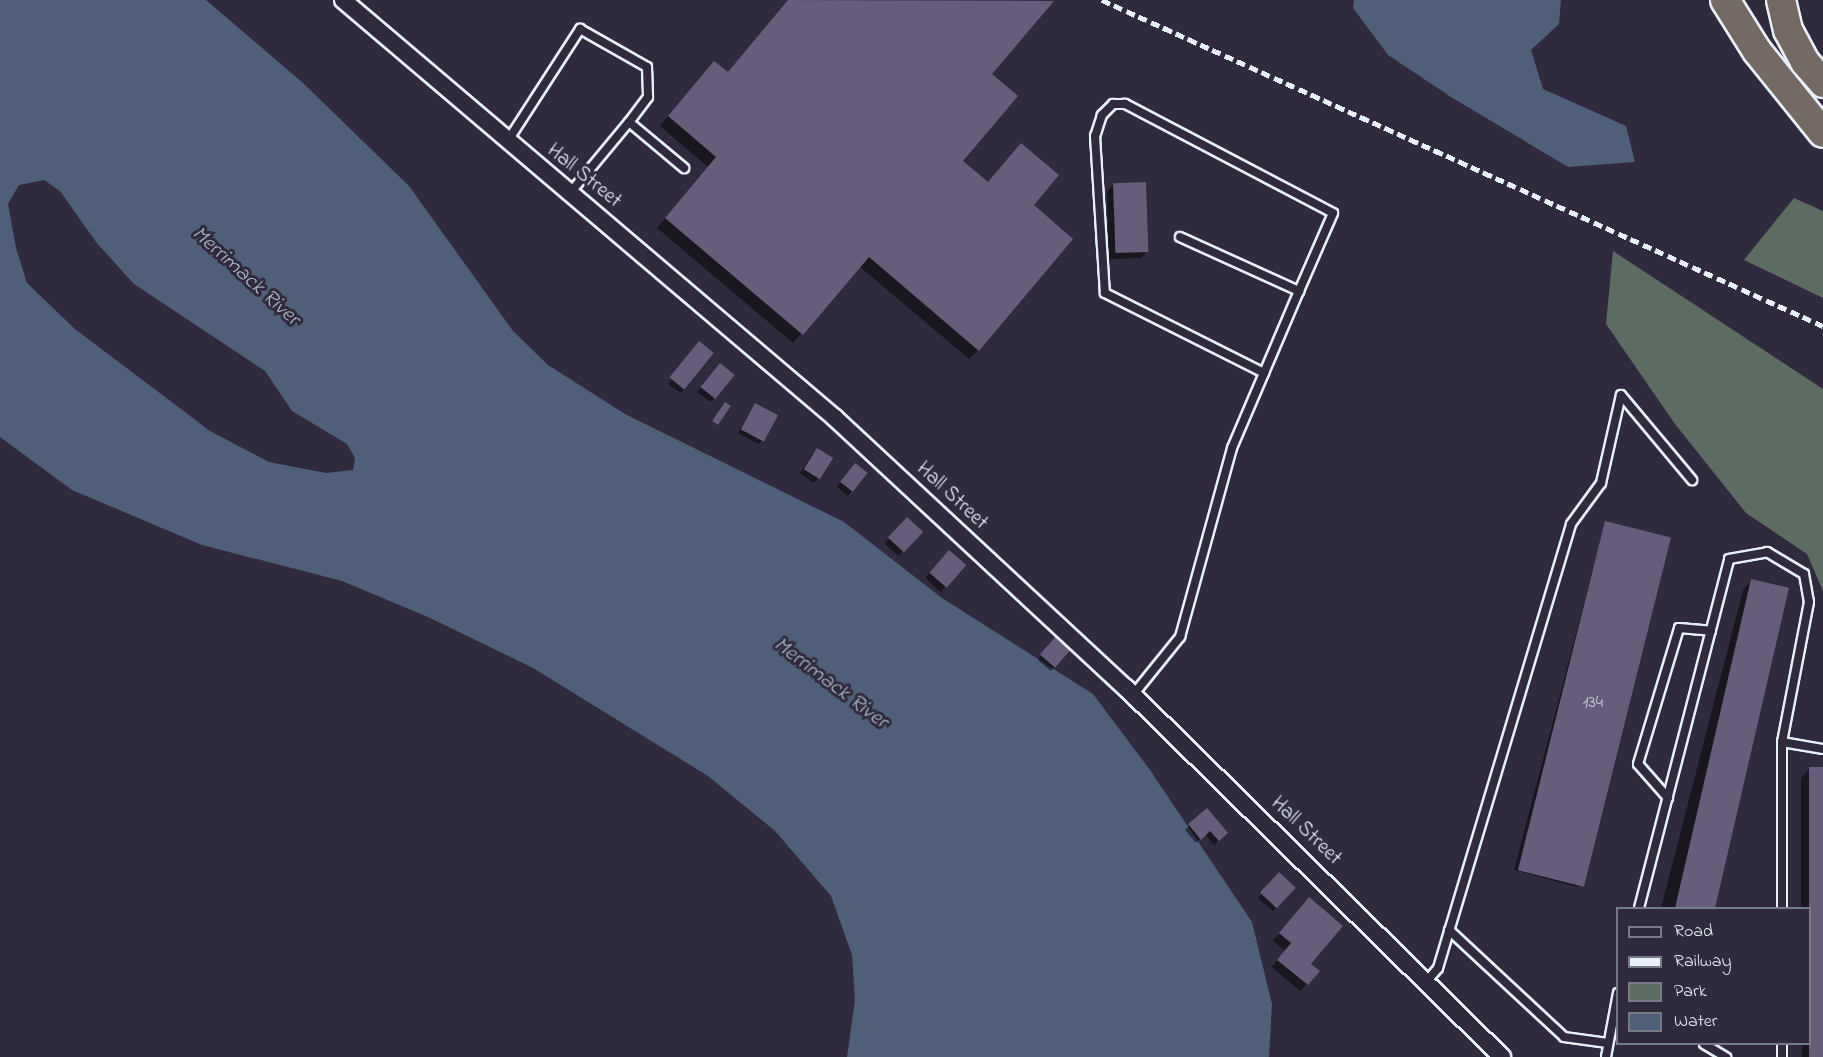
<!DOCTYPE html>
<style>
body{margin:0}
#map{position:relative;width:1823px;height:1057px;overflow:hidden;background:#2f2a3d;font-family:"Indie Flower",sans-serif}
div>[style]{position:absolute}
.green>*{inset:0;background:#5d6c63}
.water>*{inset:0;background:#4f5e79}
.shadow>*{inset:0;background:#0007;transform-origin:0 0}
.building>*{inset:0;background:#665d7b;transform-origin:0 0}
.roads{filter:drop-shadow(2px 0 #e8f1f8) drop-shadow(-2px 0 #e8f1f8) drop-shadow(0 2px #e8f1f8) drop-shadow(0 -2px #e8f1f8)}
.lane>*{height:8px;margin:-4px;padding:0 4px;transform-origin:4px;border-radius:4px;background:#2f2a3d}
.street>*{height:16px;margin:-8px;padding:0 8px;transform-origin:8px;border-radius:8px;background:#2f2a3d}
.highway>*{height:28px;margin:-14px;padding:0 14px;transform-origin:14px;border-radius:14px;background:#756964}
.rail>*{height:4.5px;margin-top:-2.25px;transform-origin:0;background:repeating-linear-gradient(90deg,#e8f1f8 0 9px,transparent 0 13.5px)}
span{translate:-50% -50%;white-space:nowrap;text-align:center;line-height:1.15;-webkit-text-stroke:6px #2f2a3d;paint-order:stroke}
.number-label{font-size:18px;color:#c8ccd9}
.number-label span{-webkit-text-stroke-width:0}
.street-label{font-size:21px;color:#e8f1f8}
.water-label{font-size:22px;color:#abb6c5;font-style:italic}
.legend{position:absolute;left:1616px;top:907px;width:195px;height:138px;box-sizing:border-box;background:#2f2a3d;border:2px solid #797a88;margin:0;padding:8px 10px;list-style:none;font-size:18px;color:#e8f1f8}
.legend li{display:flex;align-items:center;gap:12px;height:30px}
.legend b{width:30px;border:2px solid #797a88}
</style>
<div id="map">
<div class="green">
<i style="clip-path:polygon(1794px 198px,1823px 211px,1823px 298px,1744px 260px)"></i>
<i style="clip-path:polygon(1613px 251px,1823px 389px,1823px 591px,1807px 554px,1746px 513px,1675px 424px,1606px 324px)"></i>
</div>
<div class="water">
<i style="clip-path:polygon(evenodd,0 0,206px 0,303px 83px,409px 186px,513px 331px,548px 365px,625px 414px,844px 522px,942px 598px,1093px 694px,1150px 770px,1252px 922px,1272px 1004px,1269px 1057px,847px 1057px,855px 1000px,852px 955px,831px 896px,775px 831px,708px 776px,533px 668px,428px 617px,342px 581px,202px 545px,72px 490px,0 437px,0 0,44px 180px,60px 191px,96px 242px,134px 284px,265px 371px,292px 411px,347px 444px,355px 458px,353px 470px,326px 473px,269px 462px,210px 431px,75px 329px,27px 283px,16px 248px,8px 204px,19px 185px,44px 180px)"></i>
<i style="clip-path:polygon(1354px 0,1561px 0,1559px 24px,1531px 50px,1543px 89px,1626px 126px,1635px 162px,1568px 167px,1451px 97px,1388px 55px,1353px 8px)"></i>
</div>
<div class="shadow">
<i style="clip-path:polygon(789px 0,1051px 2px,990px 75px,961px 162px,987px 184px,978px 350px,969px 359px,859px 266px,793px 343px,657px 228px,708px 167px,660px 126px,705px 72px,727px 74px)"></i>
<i style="clip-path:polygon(1114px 184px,1147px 251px,1141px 258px,1109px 259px,1107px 191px)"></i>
<i style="clip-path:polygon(695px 348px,685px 389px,681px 393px,668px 384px)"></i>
<i style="clip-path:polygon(716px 369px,715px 398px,711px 402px,697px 392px)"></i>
<i style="clip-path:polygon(755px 405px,763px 440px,759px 444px,738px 433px)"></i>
<i style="clip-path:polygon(813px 454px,831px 459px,814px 483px,800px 473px)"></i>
<i style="clip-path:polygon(851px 469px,866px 474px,848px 496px,837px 487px)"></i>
<i style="left:907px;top:519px;width:19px;height:33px;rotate:43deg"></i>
<i style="clip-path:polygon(1605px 523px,1579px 885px,1577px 887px,1514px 870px)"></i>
<i style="left:949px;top:552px;width:21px;height:35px;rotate:43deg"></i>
<i style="clip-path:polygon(1752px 580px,1787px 589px,1706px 908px,1661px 908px,1743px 590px)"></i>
<i style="clip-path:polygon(1053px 641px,1055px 667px,1051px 671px,1038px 660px)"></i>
<i style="clip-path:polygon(1810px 768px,1823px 768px,1823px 1057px,1802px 1057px,1802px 1044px,1810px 1044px,1810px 908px,1801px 908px,1801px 778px)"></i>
<i style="clip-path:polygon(1206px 810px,1226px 833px,1214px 845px,1205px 834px,1196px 843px,1185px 830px)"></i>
<i style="clip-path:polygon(1275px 879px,1294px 888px,1273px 911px,1258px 898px)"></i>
<i style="clip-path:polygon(1302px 906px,1309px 964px,1318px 971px,1300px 991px,1272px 967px,1285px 951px,1273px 941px)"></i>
</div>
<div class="building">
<i style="clip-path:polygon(788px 0,1054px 1px,992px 74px,1018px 96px,963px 161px,988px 182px,1021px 143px,1059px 175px,1034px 205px,1073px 239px,979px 351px,869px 257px,803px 335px,665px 218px,716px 157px,668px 116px,714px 61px,728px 72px)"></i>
<i style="left:1146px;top:182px;width:70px;height:33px;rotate:88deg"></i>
<i style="left:699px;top:341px;width:19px;height:47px;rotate:39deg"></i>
<i style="left:720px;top:363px;width:19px;height:31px;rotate:39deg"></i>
<i style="left:725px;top:402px;width:7px;height:23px;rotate:34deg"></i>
<i style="left:755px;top:403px;width:26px;height:30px;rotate:28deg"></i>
<i style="left:817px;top:448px;width:19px;height:25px;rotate:32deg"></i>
<i style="left:855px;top:463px;width:16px;height:24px;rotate:38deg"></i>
<i style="left:907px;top:517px;width:22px;height:28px;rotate:43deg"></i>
<i style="left:1605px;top:521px;width:68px;height:360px;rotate:14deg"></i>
<i style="left:949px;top:550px;width:23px;height:30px;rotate:41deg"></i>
<i style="left:1751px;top:579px;width:39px;height:340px;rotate:13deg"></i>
<i style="left:1057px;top:635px;width:20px;height:26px;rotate:41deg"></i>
<i style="left:1809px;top:767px;width:14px;height:290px"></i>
<i style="clip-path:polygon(1207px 808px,1228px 833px,1219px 841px,1210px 831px,1201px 840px,1188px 824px)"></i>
<i style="left:1279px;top:872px;width:23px;height:28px;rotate:43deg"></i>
<i style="clip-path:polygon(1309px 897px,1343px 926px,1311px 964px,1320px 971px,1308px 985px,1277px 960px,1291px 943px,1279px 933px)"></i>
</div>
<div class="roads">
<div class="lane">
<i style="left:507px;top:142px;width:135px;rotate:-57.1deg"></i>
<i style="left:580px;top:29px;width:77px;rotate:29.6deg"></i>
<i style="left:647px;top:67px;width:30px;rotate:88deg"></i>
<i style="left:648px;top:97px;width:31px;rotate:127deg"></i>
<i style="left:629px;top:122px;width:72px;rotate:39.9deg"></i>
<i style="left:570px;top:193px;width:92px;rotate:-50.3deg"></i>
<i style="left:1180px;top:237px;width:131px;rotate:24.4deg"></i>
<i style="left:1133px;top:695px;width:75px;rotate:-51deg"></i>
<i style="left:1180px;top:637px;width:196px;rotate:-74.6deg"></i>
<i style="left:1232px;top:448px;width:82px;rotate:-66.9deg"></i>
<i style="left:1264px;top:373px;width:89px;rotate:-66.9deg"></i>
<i style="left:1299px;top:291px;width:85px;rotate:-66.4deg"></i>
<i style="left:1333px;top:213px;width:235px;rotate:-152.3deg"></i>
<i style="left:1125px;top:104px;width:12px;rotate:180deg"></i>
<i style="left:1113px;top:104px;width:16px;rotate:135deg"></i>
<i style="left:1102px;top:115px;width:22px;rotate:108deg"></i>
<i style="left:1095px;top:136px;width:157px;rotate:86.4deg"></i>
<i style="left:1105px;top:293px;width:178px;rotate:26.7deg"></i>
<i style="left:1668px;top:798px;width:45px;rotate:-131.4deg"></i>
<i style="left:1638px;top:764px;width:142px;rotate:-73.2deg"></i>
<i style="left:1679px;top:628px;width:32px;rotate:5deg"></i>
<i style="left:1639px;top:908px;width:360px;rotate:-75.5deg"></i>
<i style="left:1729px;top:559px;width:39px;rotate:-10deg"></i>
<i style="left:1767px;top:552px;width:43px;rotate:30.7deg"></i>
<i style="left:1804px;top:574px;width:28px;rotate:80deg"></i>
<i style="left:1809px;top:602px;width:143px;rotate:100.9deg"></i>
<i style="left:1782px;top:742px;width:42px;rotate:9.7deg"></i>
<i style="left:1782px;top:908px;width:166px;rotate:-90deg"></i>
<i style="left:1449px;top:930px;width:157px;rotate:42.9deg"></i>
<i style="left:1564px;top:1037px;width:44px;rotate:7.8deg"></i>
<i style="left:1426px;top:982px;width:18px;rotate:-49deg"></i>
<i style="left:1438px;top:968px;width:463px;rotate:-73.3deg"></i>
<i style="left:1571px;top:524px;width:51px;rotate:-53.8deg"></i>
<i style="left:1601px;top:483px;width:90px;rotate:-77.2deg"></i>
<i style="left:1621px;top:395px;width:111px;rotate:50.1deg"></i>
<i style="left:1704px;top:1044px;width:26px;rotate:31deg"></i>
<i style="left:1606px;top:1057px;width:65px;rotate:-79.4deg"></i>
<i style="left:1782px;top:1057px;width:13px;rotate:-90deg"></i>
</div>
<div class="street">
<i style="left:343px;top:0;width:646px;rotate:40.35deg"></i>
<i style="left:835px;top:418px;width:397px;rotate:42.9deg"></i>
<i style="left:1126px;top:688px;width:527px;rotate:44.46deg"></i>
</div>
<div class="highway">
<i style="left:1725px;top:0;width:60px;rotate:57.9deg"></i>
<i style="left:1757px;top:51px;width:105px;rotate:51.2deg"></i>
<i style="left:1781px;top:0;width:31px;rotate:77deg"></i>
<i style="left:1788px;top:30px;width:36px;rotate:62deg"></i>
<i style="left:1805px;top:62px;width:28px;rotate:49deg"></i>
</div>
</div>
<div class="rail">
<i style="left:1102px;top:0;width:791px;rotate:24.33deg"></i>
</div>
<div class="number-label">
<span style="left:1593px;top:703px">134</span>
</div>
<div class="street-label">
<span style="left:584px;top:176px;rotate:39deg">Hall Street</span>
<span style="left:952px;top:496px;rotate:43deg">Hall Street</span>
<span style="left:1306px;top:831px;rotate:44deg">Hall Street</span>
</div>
<div class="water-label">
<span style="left:245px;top:277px;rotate:42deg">Merrimack River</span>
<span style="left:830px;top:684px;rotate:37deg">Merrimack River</span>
</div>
<ul class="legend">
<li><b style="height:8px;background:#2f2a3d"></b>Road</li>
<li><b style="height:8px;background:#e8f1f8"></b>Railway</li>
<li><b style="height:16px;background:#5d6c63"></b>Park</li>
<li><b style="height:16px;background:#4f5e79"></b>Water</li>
</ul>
</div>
